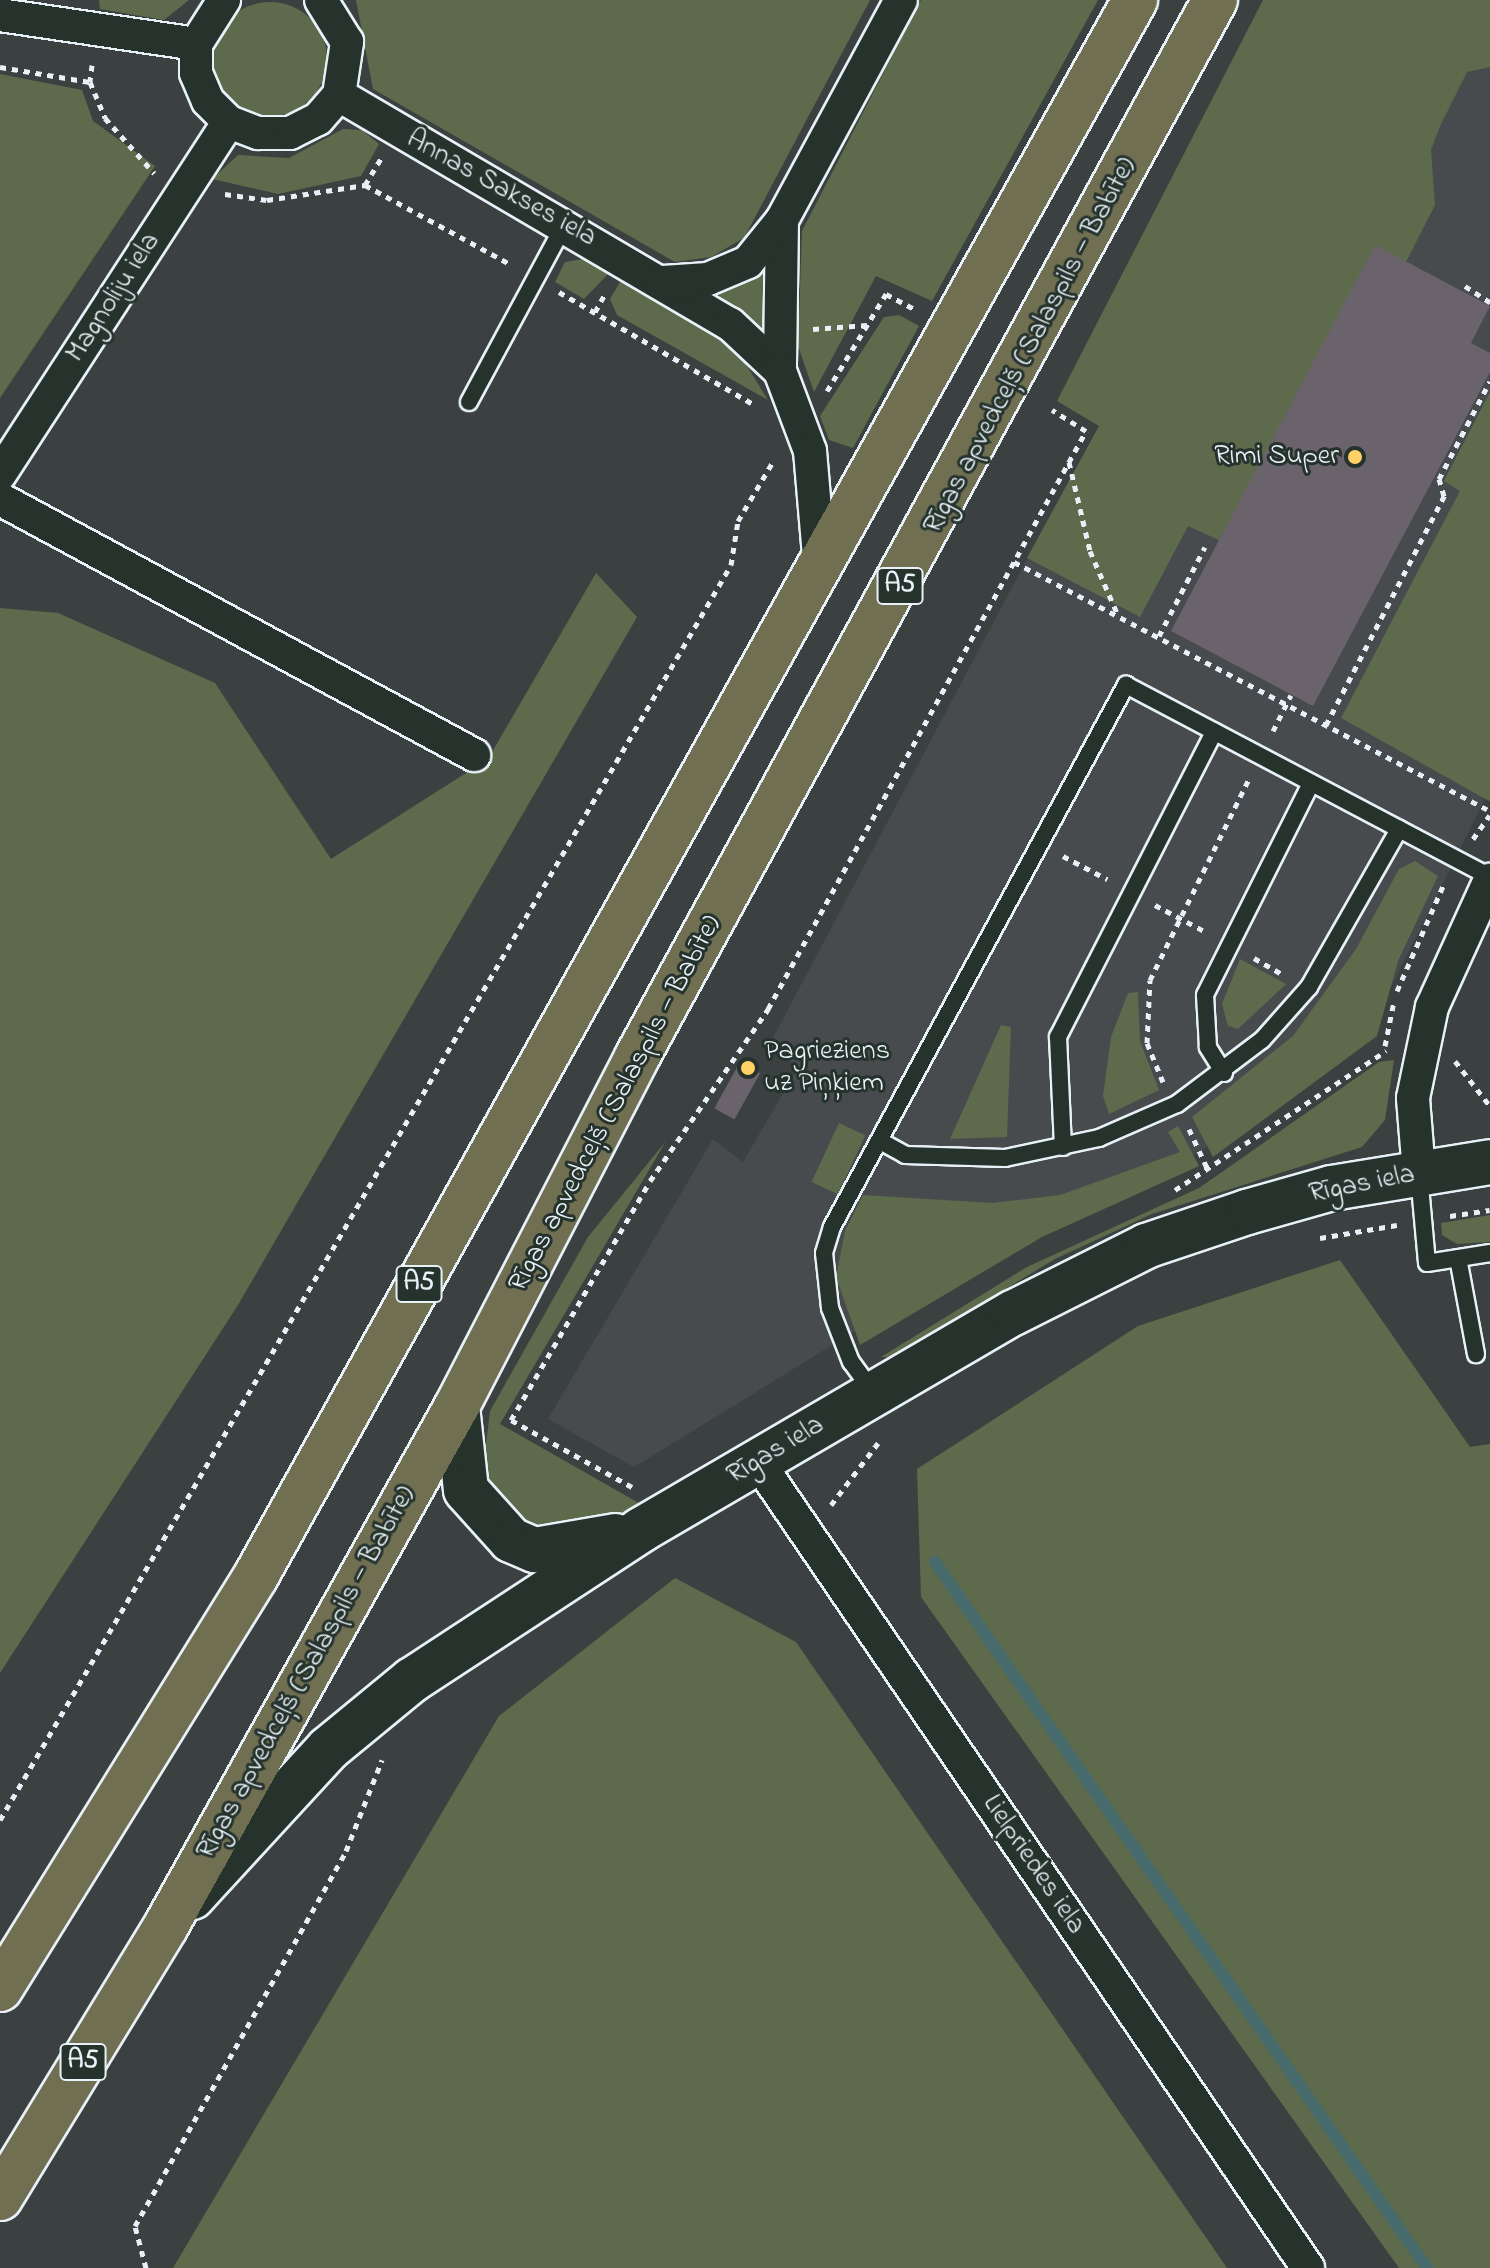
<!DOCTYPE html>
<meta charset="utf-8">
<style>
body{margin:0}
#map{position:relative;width:1490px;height:2268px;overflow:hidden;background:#3a4140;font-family:"Indie Flower",sans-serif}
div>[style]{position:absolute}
.built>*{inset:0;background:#484b4d}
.green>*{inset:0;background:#5d6b4c;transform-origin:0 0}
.round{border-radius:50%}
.stream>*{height:12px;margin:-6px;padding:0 6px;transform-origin:6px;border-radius:6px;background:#476b6d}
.building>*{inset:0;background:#6a636b;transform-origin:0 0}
.path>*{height:5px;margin-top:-2.5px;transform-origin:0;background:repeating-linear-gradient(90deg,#e8f1f8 0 6px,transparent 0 12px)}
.roads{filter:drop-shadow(2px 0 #e8f1f8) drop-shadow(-2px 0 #e8f1f8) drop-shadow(0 2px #e8f1f8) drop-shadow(0 -2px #e8f1f8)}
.lane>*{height:16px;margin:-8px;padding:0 8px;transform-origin:8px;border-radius:8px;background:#26332d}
.street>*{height:32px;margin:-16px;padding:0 16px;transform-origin:16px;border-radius:16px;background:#26332d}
.secondary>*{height:44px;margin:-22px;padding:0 22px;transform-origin:22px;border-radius:22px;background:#26332d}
.highway>*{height:44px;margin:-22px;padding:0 22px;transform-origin:22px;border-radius:22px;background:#706f52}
.dots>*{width:22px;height:22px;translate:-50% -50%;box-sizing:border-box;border:4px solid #26332d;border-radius:50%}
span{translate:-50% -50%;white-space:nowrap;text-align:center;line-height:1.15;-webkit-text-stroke:6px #26332d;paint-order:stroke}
.shield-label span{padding:2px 6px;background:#26332d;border:2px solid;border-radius:6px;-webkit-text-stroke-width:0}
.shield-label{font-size:26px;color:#e8f1f8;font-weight:700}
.street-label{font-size:28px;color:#e8f1f8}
.poi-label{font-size:28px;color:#e8f1f8}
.right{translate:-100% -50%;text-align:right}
.left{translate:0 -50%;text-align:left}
</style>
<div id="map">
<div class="built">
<i style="clip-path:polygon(1490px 22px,1490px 789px,1367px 1035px,1227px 1136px,1136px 1186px,1010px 1236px,634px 1467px,548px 1419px,713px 1139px,743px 1162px,799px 1066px,767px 1049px,1070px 478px)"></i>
</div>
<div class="green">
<i style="clip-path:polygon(99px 0,189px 0,164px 20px,100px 9px)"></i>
<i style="clip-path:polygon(356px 0,870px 0,744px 238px,711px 257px,675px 262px,373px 89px)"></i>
<i style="clip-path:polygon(921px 0,1098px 0,932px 301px,876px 276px,814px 392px,798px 346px,802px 231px)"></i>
<i style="clip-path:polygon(1263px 0,1490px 0,1490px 67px,1467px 72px,1440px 126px,1431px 150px,1435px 205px,1406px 262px,1221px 541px,1188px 526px,1140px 617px,1027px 558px,1099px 426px,1057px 401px)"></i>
<i class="round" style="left:213px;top:2px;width:114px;height:114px"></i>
<i style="clip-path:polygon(0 74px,82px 90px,93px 121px,155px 166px,0 398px)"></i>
<i style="clip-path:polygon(343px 129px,362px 130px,379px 144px,361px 176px,278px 194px,212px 179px,238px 155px,289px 158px)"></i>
<i style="clip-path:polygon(583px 259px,608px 274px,584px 299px,555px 282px,565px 262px)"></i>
<i style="clip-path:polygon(761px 261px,768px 264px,768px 329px,760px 333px,719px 300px,720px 290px,743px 284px)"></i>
<i style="clip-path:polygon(623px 277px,734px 345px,768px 400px,617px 315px,610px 299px)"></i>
<i style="clip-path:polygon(899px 315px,919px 326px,853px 448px,829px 440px,820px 416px,884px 317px)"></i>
<i style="clip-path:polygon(1490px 392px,1490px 800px,1489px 801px,1341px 718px,1460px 491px,1444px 481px)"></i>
<i style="clip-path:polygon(596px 573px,637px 617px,238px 1305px,0 1673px,0 608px,58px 613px,215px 683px,331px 859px,488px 759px)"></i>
<i style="clip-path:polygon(1415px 861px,1438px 876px,1398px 961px,1377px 1036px,1213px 1157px,1192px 1117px,1293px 1036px,1356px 949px,1399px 869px)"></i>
<i style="clip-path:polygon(1240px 959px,1286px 984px,1238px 1029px,1228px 1026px,1222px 1004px)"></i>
<i style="clip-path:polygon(1138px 992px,1140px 1041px,1159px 1090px,1109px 1114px,1103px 1096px,1111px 1037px,1128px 993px)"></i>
<i style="clip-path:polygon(1001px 1025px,1011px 1027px,1007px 1137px,950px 1139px)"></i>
<i style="clip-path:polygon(1394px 1060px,1385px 1120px,1362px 1147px,1152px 1214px,1055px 1259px,892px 1357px,881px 1357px,1027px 1267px,1199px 1188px,1379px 1062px)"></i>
<i style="left:839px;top:1123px;width:29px;height:65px;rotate:25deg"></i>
<i style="clip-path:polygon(1178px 1126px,1199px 1166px,1042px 1237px,860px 1345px,836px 1277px,845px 1231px,863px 1195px,992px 1203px,1060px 1195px,1180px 1152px,1168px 1132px)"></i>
<i style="clip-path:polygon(666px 1141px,500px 1424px,644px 1506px,609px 1523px,540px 1528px,514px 1517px,483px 1469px,490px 1411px,588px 1237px)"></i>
<i style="clip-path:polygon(1490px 1215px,1490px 1242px,1457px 1244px,1442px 1235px,1441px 1223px)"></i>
<i style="clip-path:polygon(1340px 1260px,1470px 1447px,1490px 1444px,1490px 2268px,1399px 2268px,921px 1597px,917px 1469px,1138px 1326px)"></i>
<i style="clip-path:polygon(675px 1578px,796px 1642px,1227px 2268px,173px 2268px,499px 1716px)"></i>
</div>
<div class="stream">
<i style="left:935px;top:1562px;width:861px;rotate:55.13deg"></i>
</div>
<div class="building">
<i style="clip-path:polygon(1375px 245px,1490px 306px,1471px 343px,1490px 353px,1490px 372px,1313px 706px,1171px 631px)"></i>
<i style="left:740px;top:1062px;width:23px;height:53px;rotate:29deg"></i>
</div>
<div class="path">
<i style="left:92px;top:65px;width:17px;rotate:97deg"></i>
<i style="left:90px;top:82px;width:39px;rotate:67deg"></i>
<i style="left:105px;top:118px;width:74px;rotate:48.3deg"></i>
<i style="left:0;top:67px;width:91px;rotate:9.5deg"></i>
<i style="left:365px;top:185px;width:31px;rotate:-59deg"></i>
<i style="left:225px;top:194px;width:42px;rotate:8.1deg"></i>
<i style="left:267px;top:200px;width:99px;rotate:-8.7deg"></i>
<i style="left:365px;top:185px;width:167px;rotate:28.6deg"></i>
<i style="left:1465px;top:286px;width:30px;rotate:33deg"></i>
<i style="left:559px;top:292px;width:226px;rotate:30deg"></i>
<i style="left:595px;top:312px;width:23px;rotate:-61deg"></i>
<i style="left:813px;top:329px;width:54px;rotate:-4.2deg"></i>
<i style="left:827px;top:391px;width:114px;rotate:-58.7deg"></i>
<i style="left:886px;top:294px;width:32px;rotate:28deg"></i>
<i style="left:1069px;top:462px;width:91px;rotate:76.7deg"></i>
<i style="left:1090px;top:551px;width:70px;rotate:66.4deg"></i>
<i style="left:1014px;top:562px;width:537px;rotate:27.61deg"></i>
<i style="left:1159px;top:636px;width:100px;rotate:-62.7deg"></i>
<i style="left:1326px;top:725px;width:258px;rotate:-62.7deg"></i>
<i style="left:1444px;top:496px;width:18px;rotate:-106deg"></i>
<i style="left:1439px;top:479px;width:110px;rotate:-62.5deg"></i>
<i style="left:1273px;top:731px;width:40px;rotate:-63.4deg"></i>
<i style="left:1473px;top:839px;width:29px;rotate:-55deg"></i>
<i style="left:1063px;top:856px;width:50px;rotate:27.6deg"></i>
<i style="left:1155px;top:905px;width:58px;rotate:27.9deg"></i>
<i style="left:1254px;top:958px;width:34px;rotate:30deg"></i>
<i style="left:1397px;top:991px;width:117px;rotate:-66.3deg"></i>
<i style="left:1385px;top:1046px;width:46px;rotate:-78.7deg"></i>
<i style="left:1455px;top:1061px;width:57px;rotate:52.1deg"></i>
<i style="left:1163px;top:1082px;width:42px;rotate:-112.3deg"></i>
<i style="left:1147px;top:1043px;width:63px;rotate:-87.3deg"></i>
<i style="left:1150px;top:980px;width:224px;rotate:-63.8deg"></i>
<i style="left:1189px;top:1129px;width:47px;rotate:65.1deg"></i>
<i style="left:1175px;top:1190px;width:253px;rotate:-33.4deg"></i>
<i style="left:1450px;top:1216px;width:40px;rotate:-8.5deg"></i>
<i style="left:1320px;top:1238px;width:78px;rotate:-9.6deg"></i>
<i style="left:632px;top:1487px;width:138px;rotate:-151deg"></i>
<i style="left:511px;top:1420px;width:276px;rotate:-59.8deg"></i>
<i style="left:650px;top:1181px;width:209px;rotate:-55.5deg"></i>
<i style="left:768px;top:1009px;width:660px;rotate:-61.18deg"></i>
<i style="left:1086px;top:431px;width:40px;rotate:-148deg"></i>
<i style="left:831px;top:1505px;width:78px;rotate:-52.8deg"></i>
<i style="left:0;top:1820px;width:1452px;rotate:-59.78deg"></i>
<i style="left:731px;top:565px;width:45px;rotate:-81deg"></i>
<i style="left:738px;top:521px;width:71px;rotate:-59.5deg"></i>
<i style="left:146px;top:2268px;width:43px;rotate:-104.7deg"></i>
<i style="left:135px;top:2226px;width:430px;rotate:-60.6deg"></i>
<i style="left:346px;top:1851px;width:98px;rotate:-68.4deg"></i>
</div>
<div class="roads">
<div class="lane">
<i style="left:469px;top:402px;width:202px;rotate:-61.7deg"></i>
<i style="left:1224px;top:1073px;width:31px;rotate:-122deg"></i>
<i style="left:1208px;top:1047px;width:52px;rotate:-93.3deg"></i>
<i style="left:1205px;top:995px;width:237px;rotate:-63.4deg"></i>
<i style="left:882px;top:1142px;width:26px;rotate:29deg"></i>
<i style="left:905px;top:1155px;width:100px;rotate:1.7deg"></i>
<i style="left:1005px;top:1158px;width:96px;rotate:-12deg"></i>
<i style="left:1099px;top:1138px;width:85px;rotate:-23.6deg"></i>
<i style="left:1177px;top:1104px;width:106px;rotate:-37deg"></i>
<i style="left:1262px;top:1040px;width:71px;rotate:-48.4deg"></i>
<i style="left:1309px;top:987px;width:182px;rotate:-60.3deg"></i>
<i style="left:1063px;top:1147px;width:110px;rotate:-92.6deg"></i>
<i style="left:1058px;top:1037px;width:343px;rotate:-62.9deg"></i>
<i style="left:1419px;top:1175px;width:88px;rotate:84.8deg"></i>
<i style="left:1427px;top:1263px;width:64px;rotate:-9deg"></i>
<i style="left:1458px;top:1258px;width:98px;rotate:79.4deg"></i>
<i style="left:873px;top:1392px;width:37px;rotate:-126deg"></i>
<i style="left:851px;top:1362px;width:58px;rotate:-111.3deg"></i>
<i style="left:830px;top:1308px;width:55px;rotate:-96.2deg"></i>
<i style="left:824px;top:1253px;width:27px;rotate:-73deg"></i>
<i style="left:832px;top:1227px;width:617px;rotate:-61.52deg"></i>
<i style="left:1126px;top:685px;width:412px;rotate:27.8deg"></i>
</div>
<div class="street">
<i style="left:224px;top:0;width:52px;rotate:122.5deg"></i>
<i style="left:196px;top:44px;width:29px;rotate:90deg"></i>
<i style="left:196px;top:73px;width:30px;rotate:67deg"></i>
<i style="left:208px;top:101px;width:30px;rotate:45deg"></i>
<i style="left:229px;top:122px;width:31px;rotate:21deg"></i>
<i style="left:258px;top:133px;width:32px"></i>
<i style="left:290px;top:133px;width:31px;rotate:-27deg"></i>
<i style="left:318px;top:119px;width:32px;rotate:-49deg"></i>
<i style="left:339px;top:95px;width:54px;rotate:-81.4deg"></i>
<i style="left:347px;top:42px;width:49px;rotate:-121.8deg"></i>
<i style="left:0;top:15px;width:198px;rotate:8.4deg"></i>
<i style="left:339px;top:95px;width:453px;rotate:30.4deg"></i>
<i style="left:730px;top:324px;width:69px;rotate:43.2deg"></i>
<i style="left:782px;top:220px;width:151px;rotate:90.8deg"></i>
<i style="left:780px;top:371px;width:85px;rotate:69.4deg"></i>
<i style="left:810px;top:451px;width:116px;rotate:85.1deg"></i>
<i style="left:663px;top:282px;width:45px;rotate:-3.8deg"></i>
<i style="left:708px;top:279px;width:43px;rotate:-23deg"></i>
<i style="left:748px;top:262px;width:54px;rotate:-51deg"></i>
<i style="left:782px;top:220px;width:250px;rotate:-61.6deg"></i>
<i style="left:0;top:474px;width:420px;rotate:-57deg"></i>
<i style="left:0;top:499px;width:539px;rotate:28.37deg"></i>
<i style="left:1419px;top:1173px;width:75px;rotate:-94.6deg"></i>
<i style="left:1413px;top:1098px;width:93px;rotate:-78.2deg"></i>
<i style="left:1432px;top:1007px;width:140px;rotate:-65.5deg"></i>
<i style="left:758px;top:1462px;width:976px;rotate:55.69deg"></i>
</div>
<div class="secondary">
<i style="left:457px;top:1406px;width:84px;rotate:83.9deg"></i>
<i style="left:466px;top:1490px;width:67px;rotate:48deg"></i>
<i style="left:511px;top:1540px;width:26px;rotate:23deg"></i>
<i style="left:535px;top:1550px;width:81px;rotate:-9.9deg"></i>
<i style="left:192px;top:1897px;width:201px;rotate:-47.4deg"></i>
<i style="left:328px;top:1749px;width:109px;rotate:-39.4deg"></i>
<i style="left:412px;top:1680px;width:274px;rotate:-33.2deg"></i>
<i style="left:641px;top:1530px;width:431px;rotate:-30.3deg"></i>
<i style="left:1013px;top:1313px;width:149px;rotate:-26.7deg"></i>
<i style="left:1146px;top:1246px;width:107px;rotate:-18.6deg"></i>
<i style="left:1247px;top:1212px;width:88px;rotate:-15.8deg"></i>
<i style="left:1332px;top:1188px;width:160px;rotate:-9.3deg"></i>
</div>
<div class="highway">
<i style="left:0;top:1989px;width:486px;rotate:-58.2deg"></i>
<i style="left:256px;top:1576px;width:1805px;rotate:-60.85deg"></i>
<i style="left:0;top:2198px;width:319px;rotate:-58.6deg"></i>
<i style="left:166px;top:1926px;width:596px;rotate:-60.77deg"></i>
<i style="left:457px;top:1406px;width:393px;rotate:-62.7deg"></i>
<i style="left:637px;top:1057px;width:1205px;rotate:-61.33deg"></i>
</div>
</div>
<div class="dots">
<i style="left:1355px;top:457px;background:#ffd166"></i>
<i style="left:748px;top:1068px;background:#ffd166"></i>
</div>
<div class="shield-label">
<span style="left:900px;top:586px">A5</span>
<span style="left:419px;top:1284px">A5</span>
<span style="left:83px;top:2062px">A5</span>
</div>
<div class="street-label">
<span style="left:501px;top:189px;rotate:29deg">Annas Sakses iela</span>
<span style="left:114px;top:298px;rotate:-57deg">Magnoliju iela</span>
<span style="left:1031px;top:346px;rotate:-62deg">Rīgas apvedceļš (Salaspils — Babīte)</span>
<span style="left:616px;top:1104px;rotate:-62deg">Rīgas apvedceļš (Salaspils — Babīte)</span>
<span style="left:1362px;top:1185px;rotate:-11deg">Rīgas iela</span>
<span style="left:776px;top:1451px;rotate:-31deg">Rīgas iela</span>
<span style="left:307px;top:1673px;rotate:-61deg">Rīgas apvedceļš (Salaspils — Babīte)</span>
<span style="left:1033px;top:1865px;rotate:56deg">Lielpriedes iela</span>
</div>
<div class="poi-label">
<span class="right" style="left:1339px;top:457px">Rimi Super</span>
<span class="left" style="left:764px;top:1068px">Pagrieziens<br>uz Piņķiem</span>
</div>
</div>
